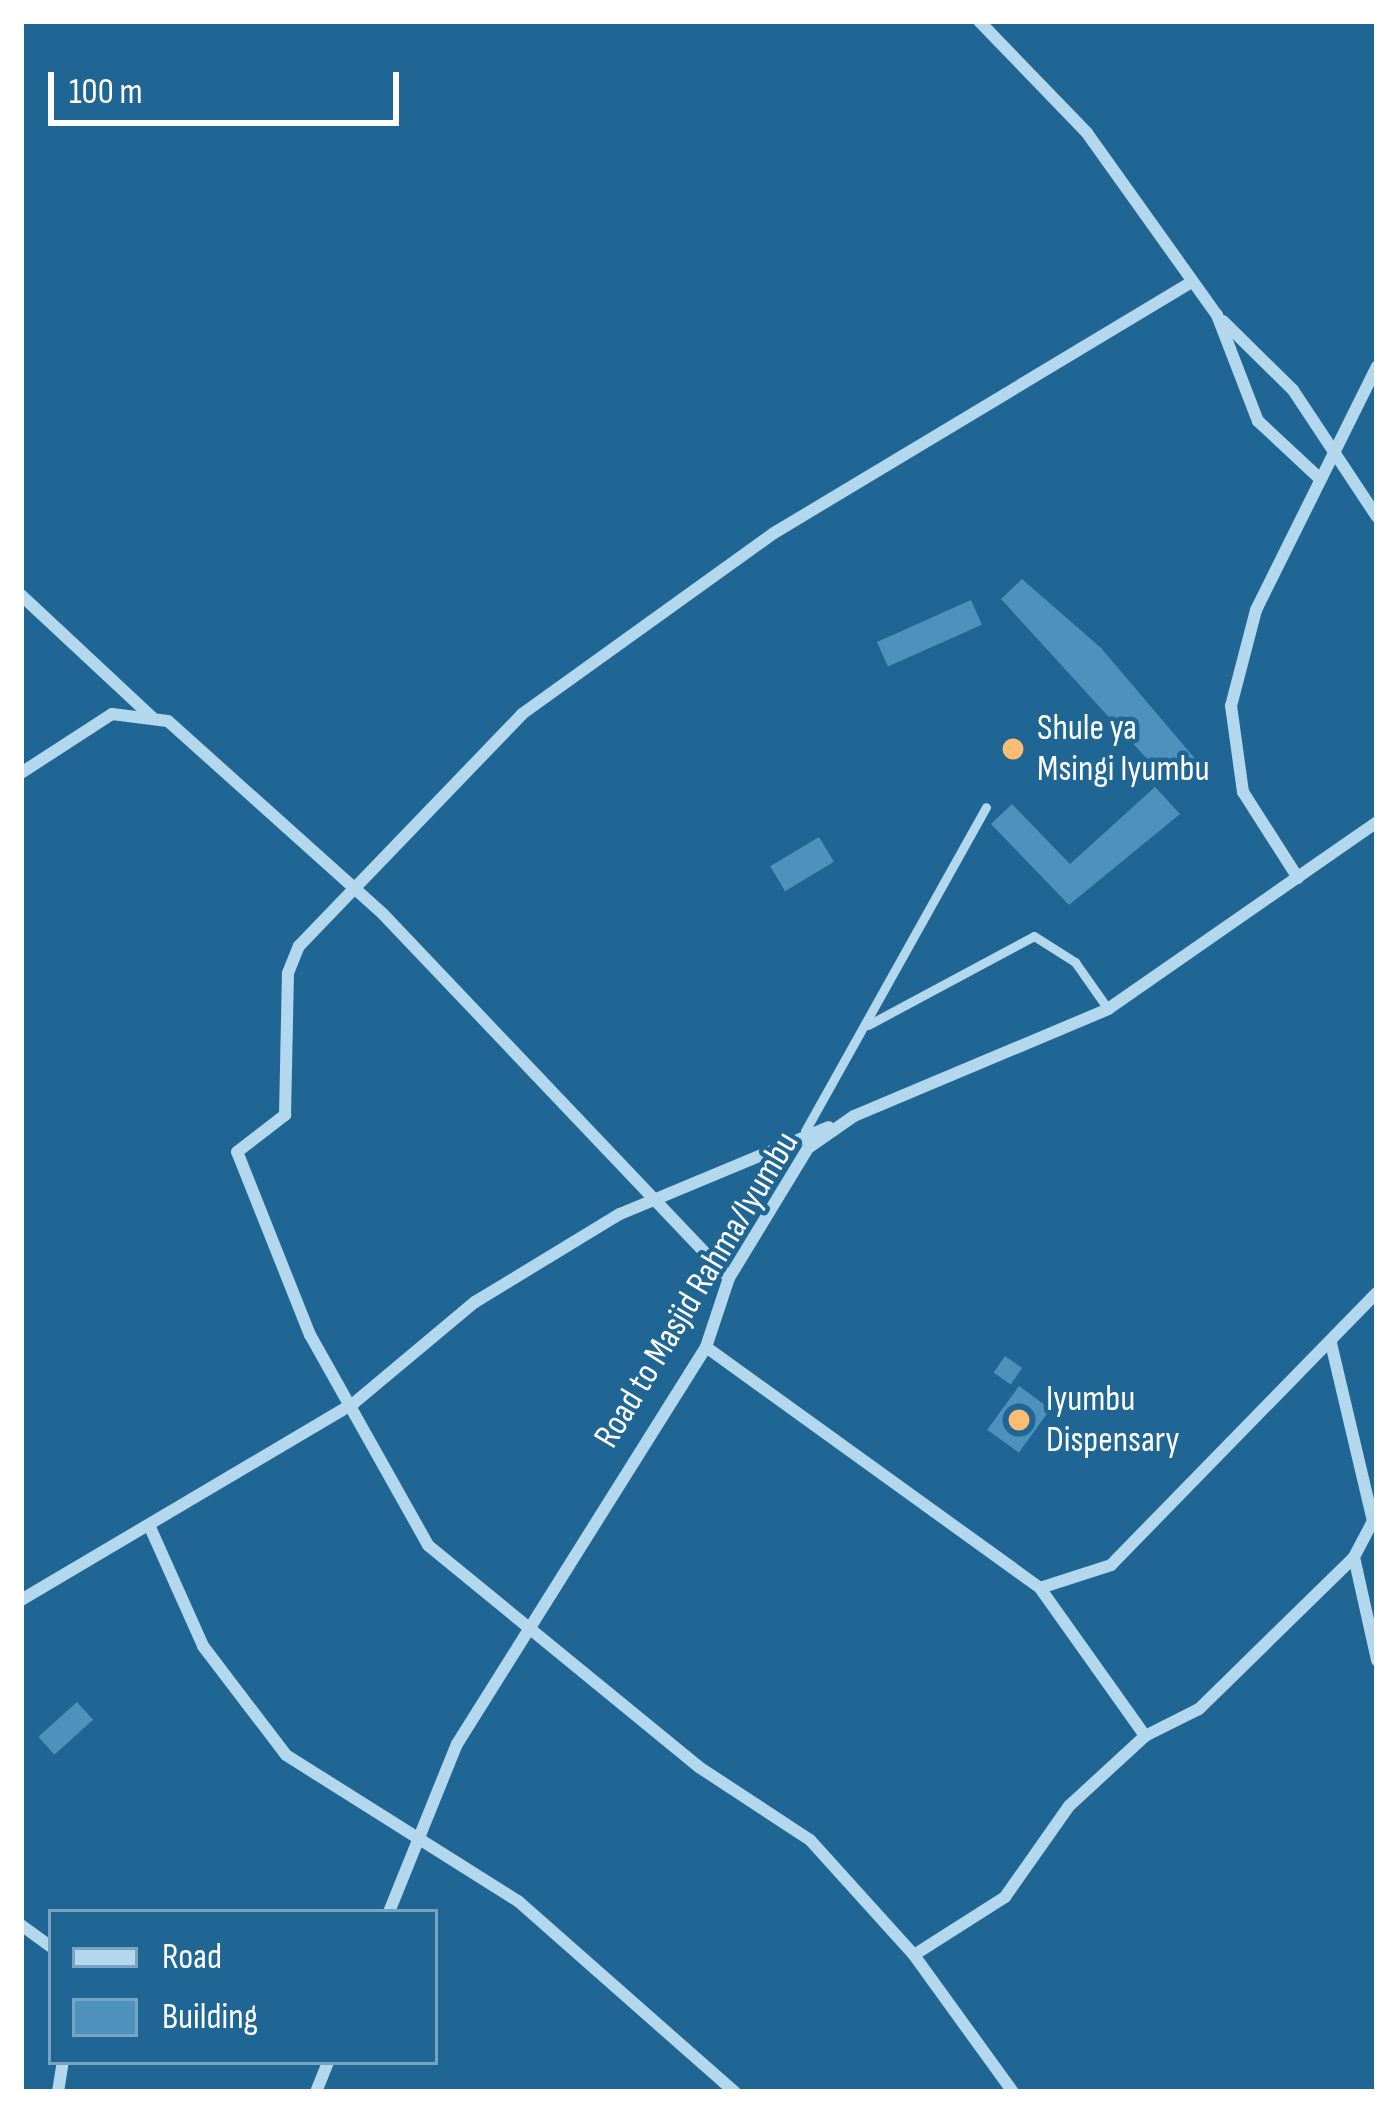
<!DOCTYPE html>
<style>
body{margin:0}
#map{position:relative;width:1398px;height:2113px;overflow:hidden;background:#206694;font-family:"Sofia Sans Condensed",sans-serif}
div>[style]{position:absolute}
.building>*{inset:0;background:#4d92bc;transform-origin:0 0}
.lane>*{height:9px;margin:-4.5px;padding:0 4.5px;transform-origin:4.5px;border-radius:4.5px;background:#b3d8ee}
.street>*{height:12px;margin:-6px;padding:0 6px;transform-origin:6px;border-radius:6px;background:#b3d8ee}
.dots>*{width:33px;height:33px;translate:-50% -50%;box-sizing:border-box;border:6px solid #206694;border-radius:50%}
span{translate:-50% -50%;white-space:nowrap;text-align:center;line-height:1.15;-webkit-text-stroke:9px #206694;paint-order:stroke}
.poi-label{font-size:36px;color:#fff}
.left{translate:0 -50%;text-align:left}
.street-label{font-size:36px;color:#fff}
.frame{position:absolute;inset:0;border:24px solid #fff;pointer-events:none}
.legend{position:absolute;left:48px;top:1909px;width:390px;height:156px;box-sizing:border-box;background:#206694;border:3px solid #79a3bf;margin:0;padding:15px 21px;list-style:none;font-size:36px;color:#fff}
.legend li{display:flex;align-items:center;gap:24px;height:60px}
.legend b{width:60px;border:3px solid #79a3bf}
.scale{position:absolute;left:48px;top:72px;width:351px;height:54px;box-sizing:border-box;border:6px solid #fff;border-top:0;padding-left:15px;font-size:36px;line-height:42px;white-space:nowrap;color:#fff;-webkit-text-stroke:9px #206694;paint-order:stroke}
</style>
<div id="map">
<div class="building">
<i style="clip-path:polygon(1022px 579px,1101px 648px,1197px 761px,1170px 784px,1001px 599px)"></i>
<i style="left:971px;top:600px;width:27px;height:103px;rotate:66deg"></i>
<i style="clip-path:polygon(1155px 787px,1180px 814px,1069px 905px,991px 824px,1012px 804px,1070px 864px)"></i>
<i style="left:819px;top:837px;width:29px;height:57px;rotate:59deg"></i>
<i style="left:1005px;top:1356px;width:21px;height:20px;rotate:35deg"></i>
<i style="left:1019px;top:1386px;width:39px;height:54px;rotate:36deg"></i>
<i style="left:77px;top:1702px;width:24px;height:52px;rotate:48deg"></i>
</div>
<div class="lane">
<i style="left:868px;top:1025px;width:188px;rotate:-28.2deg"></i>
<i style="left:1034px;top:936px;width:49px;rotate:32.4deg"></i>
<i style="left:1075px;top:962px;width:57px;rotate:54.9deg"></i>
<i style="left:805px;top:1131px;width:371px;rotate:-60.8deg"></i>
</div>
<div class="street">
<i style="left:979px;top:21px;width:156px;rotate:46deg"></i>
<i style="left:1087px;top:133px;width:224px;rotate:54.5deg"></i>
<i style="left:1217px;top:315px;width:114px;rotate:68.9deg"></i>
<i style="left:1258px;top:421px;width:81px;rotate:43deg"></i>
<i style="left:1223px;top:321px;width:98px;rotate:44.6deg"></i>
<i style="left:1293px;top:390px;width:152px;rotate:56.5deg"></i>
<i style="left:21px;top:595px;width:179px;rotate:43deg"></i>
<i style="left:21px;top:773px;width:108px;rotate:-33deg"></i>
<i style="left:112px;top:714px;width:56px;rotate:7.1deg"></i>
<i style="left:168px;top:721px;width:289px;rotate:41.9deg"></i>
<i style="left:383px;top:914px;width:502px;rotate:46.45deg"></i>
<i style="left:1298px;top:878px;width:102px;rotate:-122.6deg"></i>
<i style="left:1243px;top:792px;width:87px;rotate:-97.9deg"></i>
<i style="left:1231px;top:706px;width:99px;rotate:-75.4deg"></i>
<i style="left:1256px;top:610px;width:272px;rotate:-63.6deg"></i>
<i style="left:706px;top:1347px;width:412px;rotate:35.8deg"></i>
<i style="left:1040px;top:1588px;width:181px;rotate:54.6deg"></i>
<i style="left:149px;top:1525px;width:133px;rotate:65.9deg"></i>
<i style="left:203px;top:1646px;width:137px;rotate:52.7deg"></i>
<i style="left:286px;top:1755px;width:274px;rotate:32.2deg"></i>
<i style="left:518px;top:1901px;width:289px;rotate:41.4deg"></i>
<i style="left:1354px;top:1557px;width:106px;rotate:77.4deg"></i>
<i style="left:1040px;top:1588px;width:75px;rotate:-17.9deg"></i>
<i style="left:1111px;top:1565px;width:381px;rotate:-45.7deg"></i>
<i style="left:21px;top:1600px;width:387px;rotate:-30.6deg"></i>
<i style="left:354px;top:1403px;width:158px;rotate:-39.9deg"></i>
<i style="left:475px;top:1302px;width:170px;rotate:-31.3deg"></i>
<i style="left:620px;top:1214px;width:226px;rotate:-22.6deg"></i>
<i style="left:389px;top:1912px;width:181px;rotate:-68deg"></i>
<i style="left:457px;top:1744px;width:469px;rotate:-57.9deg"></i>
<i style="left:706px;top:1347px;width:73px;rotate:-71.6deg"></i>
<i style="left:729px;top:1278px;width:152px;rotate:-58.7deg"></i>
<i style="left:808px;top:1148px;width:56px;rotate:-34.8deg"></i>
<i style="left:854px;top:1116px;width:276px;rotate:-22.8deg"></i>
<i style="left:1108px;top:1009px;width:328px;rotate:-34.8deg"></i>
<i style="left:21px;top:1925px;width:37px;rotate:36deg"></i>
<i style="left:914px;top:1955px;width:108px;rotate:-32.5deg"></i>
<i style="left:1005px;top:1897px;width:111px;rotate:-54.9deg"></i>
<i style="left:1069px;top:1806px;width:103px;rotate:-42.6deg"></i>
<i style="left:1145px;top:1736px;width:60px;rotate:-26.6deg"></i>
<i style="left:1199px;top:1709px;width:217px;rotate:-44.4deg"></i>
<i style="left:1354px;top:1557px;width:41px;rotate:-62.2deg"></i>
<i style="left:1373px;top:1521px;width:183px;rotate:-103.3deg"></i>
<i style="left:58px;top:2092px;width:30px;rotate:-81deg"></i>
<i style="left:316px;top:2092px;width:32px;rotate:-68deg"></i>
<i style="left:1013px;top:2092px;width:169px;rotate:-125.9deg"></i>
<i style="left:914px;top:1955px;width:155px;rotate:-132.1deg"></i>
<i style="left:810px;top:1840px;width:133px;rotate:-146.7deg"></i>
<i style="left:699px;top:1767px;width:350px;rotate:-140.7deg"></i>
<i style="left:428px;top:1545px;width:241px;rotate:-119.3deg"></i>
<i style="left:310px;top:1335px;width:197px;rotate:-111.7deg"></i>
<i style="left:237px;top:1152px;width:61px;rotate:-37.6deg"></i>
<i style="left:285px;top:1115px;width:142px;rotate:-88.8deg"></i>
<i style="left:288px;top:973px;width:29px;rotate:-68deg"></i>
<i style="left:299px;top:946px;width:322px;rotate:-46.1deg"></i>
<i style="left:522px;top:714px;width:310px;rotate:-35.7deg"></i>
<i style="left:774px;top:533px;width:488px;rotate:-31deg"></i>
</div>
<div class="dots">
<i style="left:1013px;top:749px;background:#fbbd74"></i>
<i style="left:1019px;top:1420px;background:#fbbd74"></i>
</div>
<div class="poi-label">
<span class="left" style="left:1037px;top:749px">Shule ya<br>Msingi Iyumbu</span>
<span class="left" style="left:1046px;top:1420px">Iyumbu<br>Dispensary</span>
</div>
<div class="street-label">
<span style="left:697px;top:1290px;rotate:-59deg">Road to Masjid Rahma/Iyumbu</span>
</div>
<div class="frame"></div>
<ul class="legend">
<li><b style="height:15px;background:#b3d8ee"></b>Road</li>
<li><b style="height:33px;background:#4d92bc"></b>Building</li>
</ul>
<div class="scale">100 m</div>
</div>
